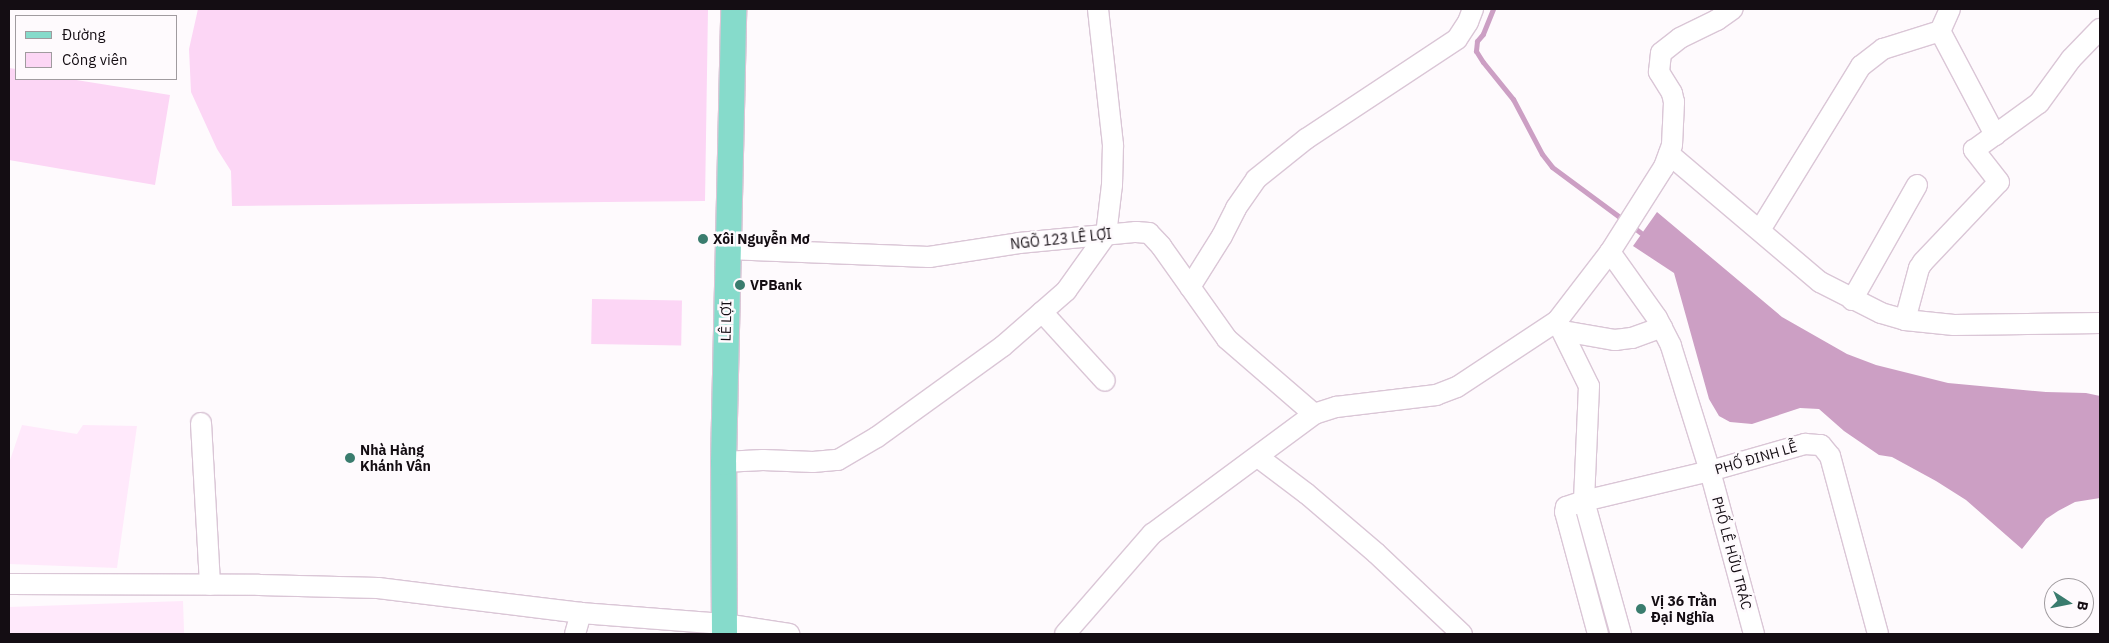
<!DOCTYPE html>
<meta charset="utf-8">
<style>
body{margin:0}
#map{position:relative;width:2109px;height:643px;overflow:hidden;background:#fefafd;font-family:"IBM Plex Sans",sans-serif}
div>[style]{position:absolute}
.built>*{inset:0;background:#ffe9fb;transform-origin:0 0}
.green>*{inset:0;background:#fcd6f5;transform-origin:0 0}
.water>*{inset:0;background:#cc9fc4}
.stream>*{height:5px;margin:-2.5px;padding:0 2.5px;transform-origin:2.5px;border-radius:2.5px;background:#cc9fc4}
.roads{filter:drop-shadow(1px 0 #dac6d6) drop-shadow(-1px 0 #dac6d6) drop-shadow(0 1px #dac6d6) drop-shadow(0 -1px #dac6d6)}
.minor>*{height:20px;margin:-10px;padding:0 10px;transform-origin:10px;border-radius:10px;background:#fff}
.major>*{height:25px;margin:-12.5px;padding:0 12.5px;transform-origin:12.5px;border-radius:12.5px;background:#86dbcb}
.dots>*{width:14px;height:14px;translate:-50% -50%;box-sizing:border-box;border:2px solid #fefafd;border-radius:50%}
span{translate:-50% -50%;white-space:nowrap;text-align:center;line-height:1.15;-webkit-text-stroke:5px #fefafd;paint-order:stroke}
.poi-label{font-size:14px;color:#140d13;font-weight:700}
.left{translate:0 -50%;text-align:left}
.street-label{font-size:14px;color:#140d13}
.frame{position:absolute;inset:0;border:10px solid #140d13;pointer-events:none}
.legend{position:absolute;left:15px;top:15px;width:162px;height:65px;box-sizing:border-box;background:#fefafd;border:1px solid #a09b9f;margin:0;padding:6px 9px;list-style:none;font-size:15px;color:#140d13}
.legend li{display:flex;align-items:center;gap:10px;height:25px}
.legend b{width:25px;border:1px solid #a09b9f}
.north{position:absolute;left:2044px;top:578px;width:50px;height:50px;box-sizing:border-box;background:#fefafd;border:1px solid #a09b9f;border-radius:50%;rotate:101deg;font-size:14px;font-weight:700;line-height:20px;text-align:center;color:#140d13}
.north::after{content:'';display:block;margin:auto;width:18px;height:22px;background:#3a7c6e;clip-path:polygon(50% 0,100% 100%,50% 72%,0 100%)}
</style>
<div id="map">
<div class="built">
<i style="clip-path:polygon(22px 425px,77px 434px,83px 425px,137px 426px,117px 568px,9px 564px,9px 463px)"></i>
<i style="left:183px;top:601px;width:33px;height:174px;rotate:88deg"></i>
</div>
<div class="green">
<i style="clip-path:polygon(198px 9px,708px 9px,705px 201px,232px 206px,231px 171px,217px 149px,191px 92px,189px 49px)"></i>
<i style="clip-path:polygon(9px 68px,16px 69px,16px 79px,70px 79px,170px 95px,155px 185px,9px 160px)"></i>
<i style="left:592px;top:299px;width:90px;height:45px;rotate:1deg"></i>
</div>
<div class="water">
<i style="clip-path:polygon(1657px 212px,1782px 317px,1847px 354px,1876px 365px,1948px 383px,2046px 392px,2086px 393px,2100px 396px,2100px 498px,2075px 502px,2058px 511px,2046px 519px,2022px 549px,1966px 500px,1936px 481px,1892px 457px,1879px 455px,1844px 431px,1819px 409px,1800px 408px,1752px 424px,1730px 422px,1719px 416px,1709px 399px,1674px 273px,1633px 246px)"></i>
</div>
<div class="stream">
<i style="left:1493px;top:9px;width:27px;rotate:112deg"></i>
<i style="left:1483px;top:34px;width:9px;rotate:131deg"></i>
<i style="left:1477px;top:41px;width:10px;rotate:96deg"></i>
<i style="left:1476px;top:51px;width:13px;rotate:58deg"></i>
<i style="left:1483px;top:62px;width:48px;rotate:51deg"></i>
<i style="left:1513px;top:99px;width:62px;rotate:62.2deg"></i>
<i style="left:1542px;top:154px;width:16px;rotate:52deg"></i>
<i style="left:1552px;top:167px;width:91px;rotate:36.5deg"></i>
<i style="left:1632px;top:226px;width:11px;rotate:38deg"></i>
</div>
<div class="roads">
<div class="minor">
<i style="left:1950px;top:9px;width:24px;rotate:114deg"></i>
<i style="left:1940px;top:31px;width:118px;rotate:62.1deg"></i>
<i style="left:1669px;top:154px;width:198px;rotate:40.3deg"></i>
<i style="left:1820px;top:282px;width:68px;rotate:26.9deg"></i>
<i style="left:1881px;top:313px;width:25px;rotate:16deg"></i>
<i style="left:1905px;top:320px;width:49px;rotate:5.8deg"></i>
<i style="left:1954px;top:325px;width:146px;rotate:-0.8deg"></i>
<i style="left:1760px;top:230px;width:193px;rotate:-58.4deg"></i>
<i style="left:1861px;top:66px;width:28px;rotate:-38deg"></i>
<i style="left:1883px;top:49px;width:60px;rotate:-17.5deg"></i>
<i style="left:727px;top:249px;width:202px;rotate:2.3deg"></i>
<i style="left:929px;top:257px;width:91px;rotate:-8.8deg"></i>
<i style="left:1019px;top:243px;width:118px;rotate:-5.4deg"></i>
<i style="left:1136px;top:232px;width:13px;rotate:4deg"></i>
<i style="left:1149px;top:233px;width:18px;rotate:47deg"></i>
<i style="left:1161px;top:246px;width:114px;rotate:54.6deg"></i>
<i style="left:1227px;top:339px;width:115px;rotate:40.8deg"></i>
<i style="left:1610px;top:252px;width:81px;rotate:54.5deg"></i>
<i style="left:1657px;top:318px;width:31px;rotate:63deg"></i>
<i style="left:1671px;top:346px;width:131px;rotate:72.7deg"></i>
<i style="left:1710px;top:471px;width:169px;rotate:74.9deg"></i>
<i style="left:1190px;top:287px;width:60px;rotate:-57.9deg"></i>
<i style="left:1222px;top:236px;width:31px;rotate:-63deg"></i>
<i style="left:1236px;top:208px;width:35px;rotate:-55deg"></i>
<i style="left:1256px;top:179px;width:64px;rotate:-38.7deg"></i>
<i style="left:1306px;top:139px;width:181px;rotate:-33.5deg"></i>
<i style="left:1457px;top:39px;width:20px;rotate:-57deg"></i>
<i style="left:1468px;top:22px;width:14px;rotate:-69deg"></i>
<i style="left:1852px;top:300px;width:132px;rotate:-60.5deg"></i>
<i style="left:1042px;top:312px;width:93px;rotate:47.6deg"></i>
<i style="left:1905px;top:320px;width:54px;rotate:-74.9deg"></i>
<i style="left:1919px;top:268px;width:7px;rotate:-56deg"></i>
<i style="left:1923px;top:262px;width:110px;rotate:-46.5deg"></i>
<i style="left:1999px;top:182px;width:41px;rotate:-128deg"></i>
<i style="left:1974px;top:150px;width:80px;rotate:-35.9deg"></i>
<i style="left:2039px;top:103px;width:54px;rotate:-54deg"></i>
<i style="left:2071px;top:59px;width:42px;rotate:-46deg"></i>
<i style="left:1557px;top:321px;width:72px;rotate:63.8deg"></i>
<i style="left:1589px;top:386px;width:115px;rotate:92.5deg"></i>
<i style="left:1584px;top:501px;width:138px;rotate:74.5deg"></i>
<i style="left:1563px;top:331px;width:53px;rotate:9.8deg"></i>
<i style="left:1615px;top:340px;width:17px;rotate:-7deg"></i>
<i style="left:1632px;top:338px;width:32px;rotate:-20deg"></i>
<i style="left:201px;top:423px;width:162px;rotate:86.8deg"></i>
<i style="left:1258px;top:457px;width:61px;rotate:37.1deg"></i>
<i style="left:1307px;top:494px;width:91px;rotate:40.5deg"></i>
<i style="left:1376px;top:553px;width:118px;rotate:43.3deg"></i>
<i style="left:723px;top:462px;width:40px;rotate:-2.9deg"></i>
<i style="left:763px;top:460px;width:50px;rotate:2.3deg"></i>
<i style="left:813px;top:462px;width:25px;rotate:-5deg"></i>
<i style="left:838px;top:460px;width:45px;rotate:-30.5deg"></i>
<i style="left:877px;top:437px;width:155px;rotate:-35.8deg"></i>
<i style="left:1003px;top:346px;width:84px;rotate:-41.1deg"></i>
<i style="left:1066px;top:291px;width:69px;rotate:-54.5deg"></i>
<i style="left:1106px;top:235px;width:50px;rotate:-83.2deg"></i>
<i style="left:1112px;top:185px;width:40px;rotate:-88.6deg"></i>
<i style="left:1113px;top:145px;width:137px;rotate:-96.3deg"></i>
<i style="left:9px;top:584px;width:250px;rotate:0.2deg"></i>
<i style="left:259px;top:585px;width:119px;rotate:1.4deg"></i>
<i style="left:378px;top:588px;width:205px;rotate:7deg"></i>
<i style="left:581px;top:613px;width:143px;rotate:4.4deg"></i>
<i style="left:724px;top:624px;width:66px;rotate:8.7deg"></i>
<i style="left:575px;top:634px;width:22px;rotate:-74deg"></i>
<i style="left:1065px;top:634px;width:133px;rotate:-49deg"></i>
<i style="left:1152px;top:534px;width:202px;rotate:-36.5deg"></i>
<i style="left:1314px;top:414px;width:23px;rotate:-18deg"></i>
<i style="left:1336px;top:407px;width:101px;rotate:-6.8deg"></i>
<i style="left:1436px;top:395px;width:22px;rotate:-21deg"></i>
<i style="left:1457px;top:387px;width:120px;rotate:-33.4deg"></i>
<i style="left:1557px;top:321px;width:87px;rotate:-52.5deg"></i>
<i style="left:1610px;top:252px;width:101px;rotate:-57.6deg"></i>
<i style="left:1664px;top:167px;width:23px;rotate:-70deg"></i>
<i style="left:1672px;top:145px;width:43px;rotate:-87.3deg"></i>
<i style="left:1674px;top:102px;width:9px;rotate:-103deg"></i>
<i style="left:1672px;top:93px;width:25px;rotate:-122deg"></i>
<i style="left:1659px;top:72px;width:19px;rotate:-84deg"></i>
<i style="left:1661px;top:53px;width:24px;rotate:-38deg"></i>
<i style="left:1680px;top:38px;width:41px;rotate:-25.9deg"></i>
<i style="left:1717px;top:20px;width:19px;rotate:-35deg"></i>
<i style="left:1598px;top:634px;width:126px;rotate:-105.1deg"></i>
<i style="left:1565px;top:512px;width:5px;rotate:-79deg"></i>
<i style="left:1566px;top:507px;width:19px;rotate:-18deg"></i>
<i style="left:1584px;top:501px;width:130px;rotate:-13.4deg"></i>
<i style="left:1710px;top:471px;width:99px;rotate:-15.9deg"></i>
<i style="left:1805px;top:444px;width:16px;rotate:4deg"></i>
<i style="left:1821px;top:445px;width:14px;rotate:51deg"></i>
<i style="left:1830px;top:456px;width:184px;rotate:74.9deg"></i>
</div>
<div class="major">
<i style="left:724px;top:634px;width:172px;rotate:-90.3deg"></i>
<i style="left:723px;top:462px;width:453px;rotate:-88.7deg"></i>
</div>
</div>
<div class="dots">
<i style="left:703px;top:239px;background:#3a7c6e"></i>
<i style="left:740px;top:285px;background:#3a7c6e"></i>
<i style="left:350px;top:458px;background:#3a7c6e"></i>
<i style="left:1641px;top:609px;background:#3a7c6e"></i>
</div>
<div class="poi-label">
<span class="left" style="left:713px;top:239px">Xôi Nguyễn Mơ</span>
<span class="left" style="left:750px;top:285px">VPBank</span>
<span class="left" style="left:360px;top:458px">Nhà Hàng<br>Khánh Vân</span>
<span class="left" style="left:1651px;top:609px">Vị 36 Trần<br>Đại Nghĩa</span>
</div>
<div class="street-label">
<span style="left:1061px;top:239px;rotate:-6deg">NGÕ 123 LÊ LỢI</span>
<span style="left:726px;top:321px;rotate:-89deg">LÊ LỢI</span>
<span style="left:1756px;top:458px;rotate:-16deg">PHỐ ĐINH LỄ</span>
<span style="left:1732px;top:553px;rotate:75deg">PHỐ LÊ HỮU TRÁC</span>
</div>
<div class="frame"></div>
<ul class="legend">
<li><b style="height:6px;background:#86dbcb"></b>Đường</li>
<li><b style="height:14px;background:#fcd6f5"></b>Công viên</li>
</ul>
<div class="north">B</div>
</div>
